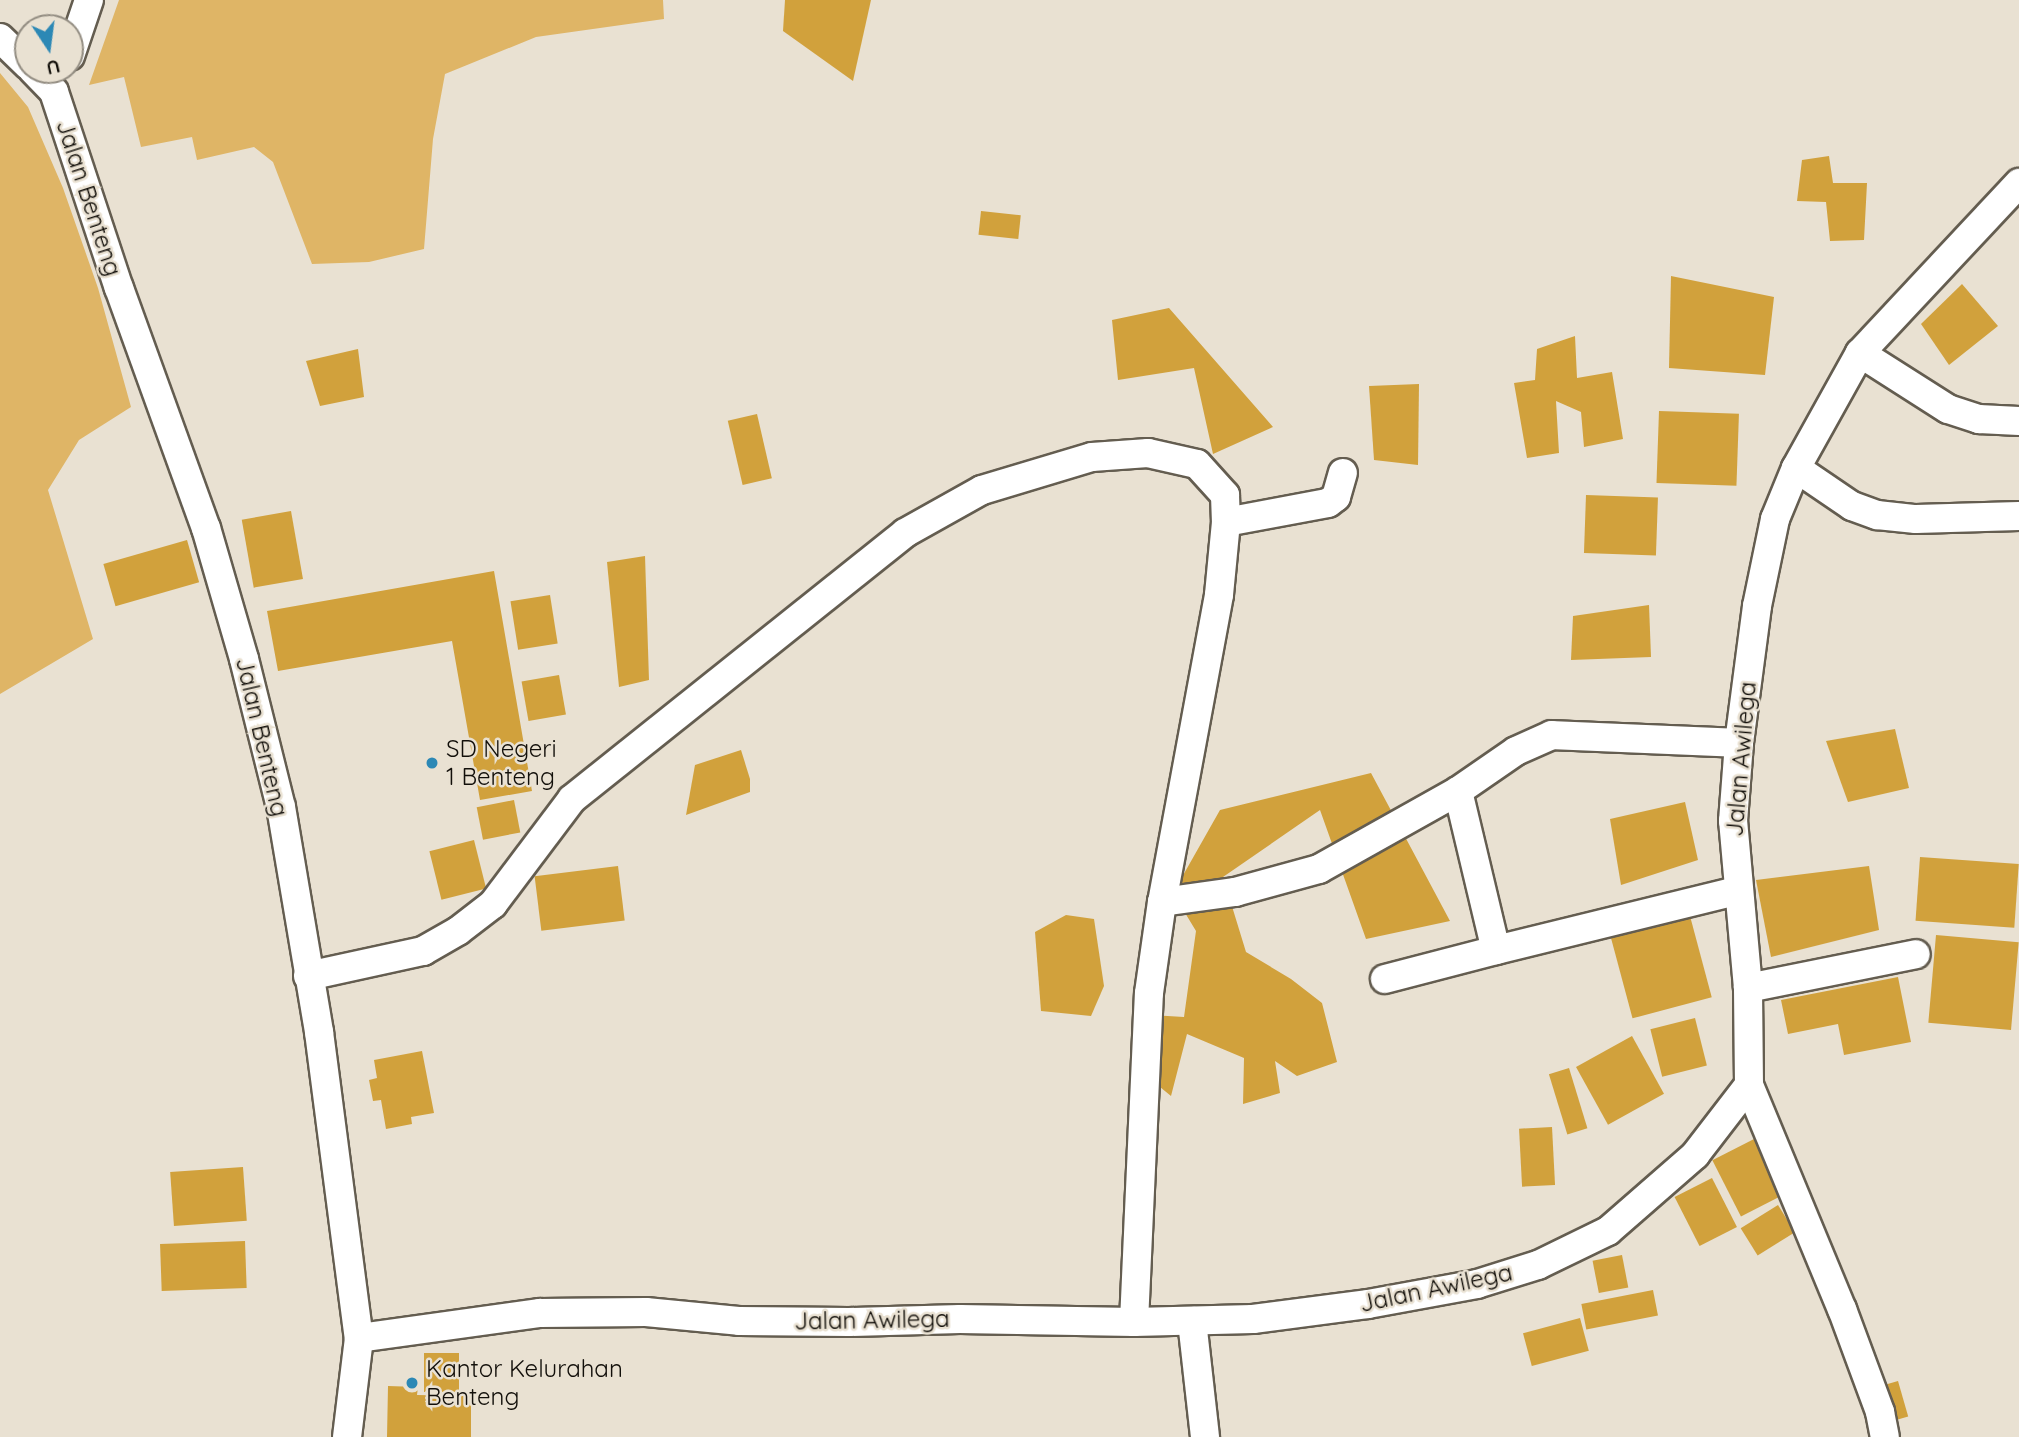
<!DOCTYPE html>
<style>
body{margin:0}
#map{position:relative;width:2019px;height:1437px;overflow:hidden;background:#e9e1d2;font-family:Quicksand,sans-serif}
div>[style]{position:absolute}
.green>*{inset:0;background:#dfb566}
.building>*{inset:0;background:#d1a13c;transform-origin:0 0}
.roads{filter:drop-shadow(2px 0 #645d50) drop-shadow(-2px 0 #645d50) drop-shadow(0 2px #645d50) drop-shadow(0 -2px #645d50)}
.minor>*{height:28px;margin:-14px;padding:0 14px;transform-origin:14px;border-radius:14px;background:#fff}
.dots>*{width:19px;height:19px;translate:-50% -50%;box-sizing:border-box;border:4px solid #e9e1d2;border-radius:50%}
span{translate:-50% -50%;white-space:nowrap;text-align:center;line-height:1.15;-webkit-text-stroke:5px #e9e1d2;paint-order:stroke}
.street-label{font-size:24px;color:#120f0a}
.poi-label{font-size:24px;color:#120f0a}
.left{translate:0 -50%;text-align:left}
.north{position:absolute;left:14px;top:14px;width:70px;height:70px;box-sizing:border-box;background:#e9e1d2;border:2px solid #938d82;border-radius:50%;rotate:167deg;font-size:19px;font-weight:700;line-height:28px;text-align:center;color:#120f0a}
.north::after{content:'';display:block;margin:auto;width:24px;height:32px;background:#2c88b5;clip-path:polygon(50% 0,100% 100%,50% 72%,0 100%)}
</style>
<div id="map">
<div class="green">
<i style="clip-path:polygon(119px 0,663px 0,664px 19px,536px 37px,445px 74px,433px 139px,424px 249px,369px 262px,312px 264px,273px 162px,254px 147px,197px 160px,192px 137px,141px 147px,124px 77px,89px 85px)"></i>
<i style="clip-path:polygon(0 73px,28px 107px,63px 188px,98px 288px,131px 407px,79px 440px,48px 490px,93px 639px,0 694px)"></i>
</div>
<div class="building">
<i style="clip-path:polygon(785px 0,871px 0,853px 81px,783px 31px)"></i>
<i style="clip-path:polygon(1829px 156px,1833px 183px,1867px 183px,1864px 240px,1830px 241px,1826px 202px,1797px 201px,1802px 160px)"></i>
<i style="left:981px;top:211px;width:40px;height:24px;rotate:6deg"></i>
<i style="clip-path:polygon(1671px 276px,1774px 297px,1765px 375px,1669px 368px)"></i>
<i style="clip-path:polygon(1962px 284px,1998px 326px,1949px 365px,1921px 324px)"></i>
<i style="clip-path:polygon(1169px 308px,1273px 427px,1213px 454px,1194px 368px,1118px 380px,1112px 320px)"></i>
<i style="clip-path:polygon(1575px 336px,1577px 378px,1612px 372px,1623px 439px,1584px 447px,1581px 412px,1556px 401px,1559px 453px,1527px 458px,1514px 383px,1535px 380px,1537px 349px)"></i>
<i style="clip-path:polygon(358px 349px,364px 397px,320px 406px,306px 361px)"></i>
<i style="clip-path:polygon(1419px 384px,1418px 465px,1374px 460px,1369px 386px)"></i>
<i style="left:1659px;top:411px;width:80px;height:72px;rotate:2deg"></i>
<i style="left:757px;top:414px;width:66px;height:30px;rotate:77deg"></i>
<i style="left:1586px;top:495px;width:72px;height:58px;rotate:2deg"></i>
<i style="left:291px;top:511px;width:69px;height:50px;rotate:80deg"></i>
<i style="left:187px;top:540px;width:44px;height:87px;rotate:74deg"></i>
<i style="clip-path:polygon(645px 556px,649px 680px,619px 687px,607px 562px)"></i>
<i style="clip-path:polygon(494px 571px,532px 791px,480px 800px,452px 641px,278px 671px,267px 611px)"></i>
<i style="left:550px;top:595px;width:49px;height:40px;rotate:81deg"></i>
<i style="clip-path:polygon(1649px 605px,1651px 657px,1571px 660px,1573px 616px)"></i>
<i style="left:559px;top:675px;width:40px;height:38px;rotate:80deg"></i>
<i style="clip-path:polygon(1895px 729px,1909px 788px,1848px 802px,1826px 741px)"></i>
<i style="clip-path:polygon(741px 750px,750px 779px,750px 792px,686px 815px,695px 765px)"></i>
<i style="clip-path:polygon(1371px 773px,1450px 921px,1366px 939px,1320px 810px,1223px 877px,1246px 952px,1291px 979px,1322px 1003px,1337px 1062px,1297px 1076px,1275px 1061px,1280px 1093px,1243px 1104px,1244px 1058px,1187px 1034px,1171px 1096px,1149px 1078px,1151px 1015px,1184px 1017px,1196px 931px,1173px 893px,1220px 810px)"></i>
<i style="left:514px;top:800px;width:33px;height:38px;rotate:79deg"></i>
<i style="clip-path:polygon(1685px 802px,1698px 860px,1621px 885px,1610px 819px)"></i>
<i style="left:474px;top:840px;width:50px;height:46px;rotate:76deg"></i>
<i style="left:1920px;top:857px;width:99px;height:64px;rotate:4deg"></i>
<i style="left:618px;top:866px;width:55px;height:84px;rotate:83deg"></i>
<i style="clip-path:polygon(1869px 866px,1879px 930px,1771px 957px,1756px 880px)"></i>
<i style="clip-path:polygon(1066px 915px,1094px 919px,1104px 986px,1091px 1016px,1041px 1011px,1035px 932px)"></i>
<i style="left:1690px;top:916px;width:84px;height:82px;rotate:75deg"></i>
<i style="left:1936px;top:935px;width:83px;height:88px;rotate:5deg"></i>
<i style="clip-path:polygon(1898px 977px,1911px 1042px,1844px 1055px,1838px 1024px,1788px 1034px,1781px 1000px)"></i>
<i style="left:1695px;top:1018px;width:49px;height:46px;rotate:76deg"></i>
<i style="left:1632px;top:1036px;width:66px;height:64px;rotate:61deg"></i>
<i style="clip-path:polygon(422px 1051px,434px 1113px,411px 1117px,412px 1124px,386px 1129px,381px 1100px,373px 1101px,369px 1080px,377px 1078px,374px 1060px)"></i>
<i style="left:1569px;top:1068px;width:63px;height:21px;rotate:73deg"></i>
<i style="left:1552px;top:1127px;width:58px;height:33px;rotate:87deg"></i>
<i style="left:1756px;top:1138px;width:63px;height:49px;rotate:63deg"></i>
<i style="left:243px;top:1167px;width:54px;height:73px;rotate:86deg"></i>
<i style="left:1712px;top:1178px;width:55px;height:42px;rotate:63deg"></i>
<i style="left:1778px;top:1205px;width:32px;height:44px;rotate:58deg"></i>
<i style="left:245px;top:1241px;width:47px;height:85px;rotate:88deg"></i>
<i style="left:1622px;top:1255px;width:33px;height:30px;rotate:79deg"></i>
<i style="left:1653px;top:1290px;width:26px;height:73px;rotate:79deg"></i>
<i style="left:1580px;top:1318px;width:34px;height:59px;rotate:75deg"></i>
<i style="left:424px;top:1353px;width:35px;height:39px"></i>
<i style="left:1898px;top:1381px;width:37px;height:18px;rotate:74deg"></i>
<i style="clip-path:polygon(388px 1386px,418px 1387px,417px 1395px,471px 1396px,471px 1437px,387px 1437px)"></i>
</div>
<div class="roads">
<div class="minor">
<i style="left:0;top:38px;width:39px;rotate:44deg"></i>
<i style="left:70px;top:56px;width:59px;rotate:-71.3deg"></i>
<i style="left:33px;top:70px;width:30px;rotate:46deg"></i>
<i style="left:54px;top:92px;width:206px;rotate:71.7deg"></i>
<i style="left:119px;top:288px;width:255px;rotate:70.1deg"></i>
<i style="left:206px;top:528px;width:136px;rotate:73.8deg"></i>
<i style="left:244px;top:659px;width:153px;rotate:76deg"></i>
<i style="left:281px;top:807px;width:228px;rotate:80.4deg"></i>
<i style="left:319px;top:1032px;width:309px;rotate:82.6deg"></i>
<i style="left:359px;top:1338px;width:100px;rotate:96.9deg"></i>
<i style="left:1860px;top:353px;width:104px;rotate:32.5deg"></i>
<i style="left:1948px;top:409px;width:33px;rotate:18deg"></i>
<i style="left:1979px;top:419px;width:40px;rotate:2.9deg"></i>
<i style="left:1796px;top:468px;width:68px;rotate:34.2deg"></i>
<i style="left:1852px;top:506px;width:27px;rotate:20deg"></i>
<i style="left:1877px;top:515px;width:39px;rotate:6deg"></i>
<i style="left:1916px;top:519px;width:103px;rotate:-1.7deg"></i>
<i style="left:1226px;top:522px;width:104px;rotate:-10.6deg"></i>
<i style="left:1328px;top:503px;width:10px;rotate:-37deg"></i>
<i style="left:1336px;top:497px;width:25px;rotate:-74deg"></i>
<i style="left:1458px;top:791px;width:163px;rotate:76.6deg"></i>
<i style="left:1496px;top:950px;width:248px;rotate:-13.8deg"></i>
<i style="left:308px;top:976px;width:118px;rotate:-12.3deg"></i>
<i style="left:423px;top:951px;width:40px;rotate:-29.7deg"></i>
<i style="left:458px;top:931px;width:44px;rotate:-37.6deg"></i>
<i style="left:493px;top:904px;width:131px;rotate:-53deg"></i>
<i style="left:572px;top:799px;width:426px;rotate:-38.6deg"></i>
<i style="left:905px;top:533px;width:88px;rotate:-29.2deg"></i>
<i style="left:982px;top:490px;width:115px;rotate:-16.7deg"></i>
<i style="left:1092px;top:457px;width:56px;rotate:-4.1deg"></i>
<i style="left:1148px;top:453px;width:50px;rotate:12.7deg"></i>
<i style="left:1197px;top:464px;width:42px;rotate:47.9deg"></i>
<i style="left:1225px;top:495px;width:27px;rotate:88deg"></i>
<i style="left:1226px;top:522px;width:73px;rotate:95.5deg"></i>
<i style="left:1219px;top:595px;width:312px;rotate:100.5deg"></i>
<i style="left:1385px;top:979px;width:115px;rotate:-14.6deg"></i>
<i style="left:1748px;top:988px;width:171px;rotate:-11.4deg"></i>
<i style="left:1749px;top:1085px;width:243px;rotate:67.5deg"></i>
<i style="left:1842px;top:1309px;width:110px;rotate:69.7deg"></i>
<i style="left:1880px;top:1412px;width:25px;rotate:79deg"></i>
<i style="left:1192px;top:1321px;width:117px;rotate:83.6deg"></i>
<i style="left:1134px;top:1322px;width:329px;rotate:-87.4deg"></i>
<i style="left:1149px;top:993px;width:92px;rotate:-81.9deg"></i>
<i style="left:1162px;top:902px;width:74px;rotate:-7.8deg"></i>
<i style="left:1235px;top:892px;width:87px;rotate:-15.3deg"></i>
<i style="left:1319px;top:869px;width:159px;rotate:-29.3deg"></i>
<i style="left:1458px;top:791px;width:70px;rotate:-34.6deg"></i>
<i style="left:1516px;top:751px;width:39px;rotate:-24deg"></i>
<i style="left:1552px;top:735px;width:187px;rotate:2.4deg"></i>
<i style="left:359px;top:1338px;width:183px;rotate:-7.9deg"></i>
<i style="left:540px;top:1313px;width:106px;rotate:-0.5deg"></i>
<i style="left:646px;top:1312px;width:93px;rotate:5.5deg"></i>
<i style="left:739px;top:1321px;width:110px;rotate:0.5deg"></i>
<i style="left:849px;top:1322px;width:111px;rotate:-1.5deg"></i>
<i style="left:960px;top:1319px;width:174px;rotate:1deg"></i>
<i style="left:1134px;top:1322px;width:119px;rotate:-1.4deg"></i>
<i style="left:1253px;top:1319px;width:116px;rotate:-7.4deg"></i>
<i style="left:1368px;top:1304px;width:111px;rotate:-10.4deg"></i>
<i style="left:1477px;top:1284px;width:64px;rotate:-17.3deg"></i>
<i style="left:1538px;top:1265px;width:78px;rotate:-25.9deg"></i>
<i style="left:1608px;top:1231px;width:116px;rotate:-41.1deg"></i>
<i style="left:1695px;top:1155px;width:88px;rotate:-52.4deg"></i>
<i style="left:1749px;top:1085px;width:97px;rotate:-90.6deg"></i>
<i style="left:1748px;top:988px;width:168px;rotate:-95.1deg"></i>
<i style="left:1733px;top:821px;width:78px;rotate:-85.6deg"></i>
<i style="left:1739px;top:743px;width:138px;rotate:-82.5deg"></i>
<i style="left:1757px;top:606px;width:89px;rotate:-78.3deg"></i>
<i style="left:1775px;top:519px;width:55px;rotate:-67.6deg"></i>
<i style="left:1796px;top:468px;width:132px;rotate:-60.9deg"></i>
<i style="left:1860px;top:353px;width:233px;rotate:-46.9deg"></i>
</div>
</div>
<div class="dots">
<i style="left:432px;top:763px;background:#2c88b5"></i>
<i style="left:412px;top:1383px;background:#2c88b5"></i>
</div>
<div class="street-label">
<span style="left:89px;top:198px;rotate:72deg">Jalan Benteng</span>
<span style="left:262px;top:737px;rotate:77deg">Jalan Benteng</span>
<span style="left:1741px;top:759px;rotate:-85deg">Jalan Awilega</span>
<span style="left:1436px;top:1288px;rotate:-12deg">Jalan Awilega</span>
<span style="left:872px;top:1320px;rotate:-1deg">Jalan Awilega</span>
</div>
<div class="poi-label">
<span class="left" style="left:446px;top:763px">SD Negeri<br>1 Benteng</span>
<span class="left" style="left:426px;top:1383px">Kantor Kelurahan<br>Benteng</span>
</div>
<div class="north">U</div>
</div>
